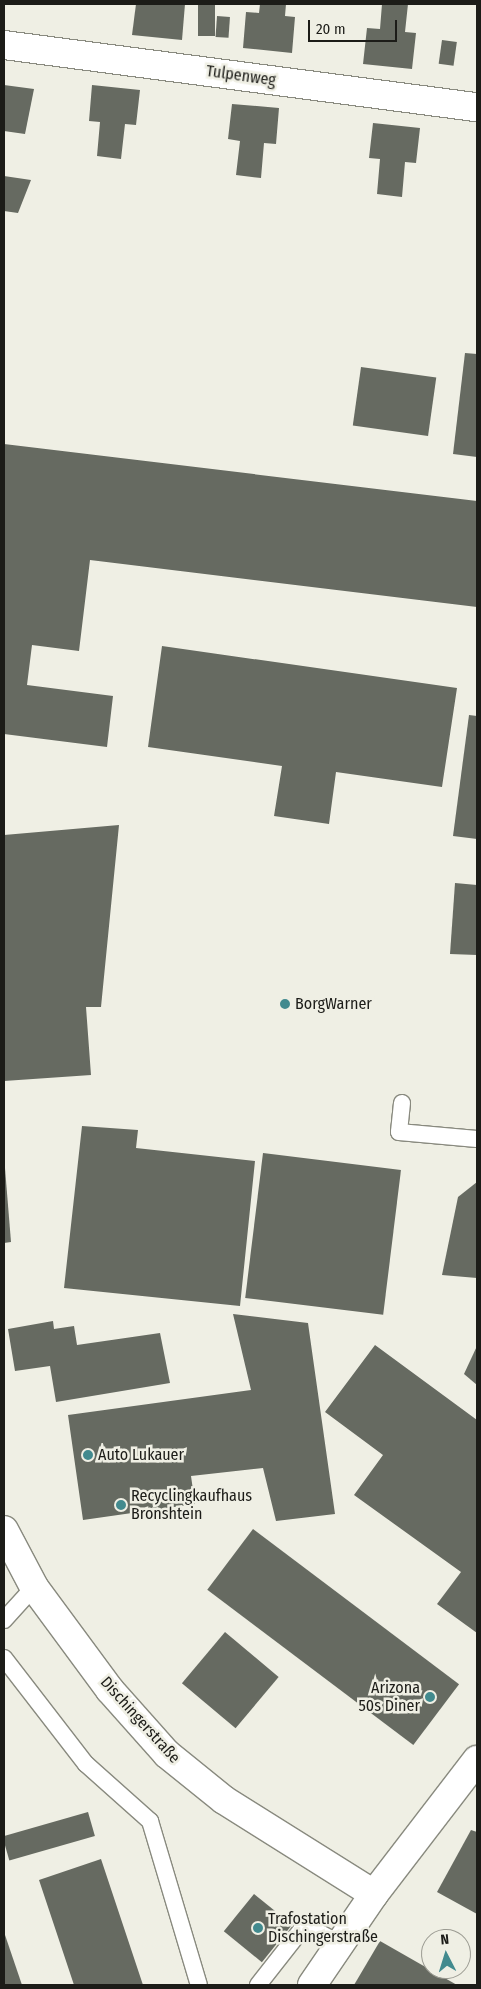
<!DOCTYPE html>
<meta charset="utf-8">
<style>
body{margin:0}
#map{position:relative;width:481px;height:1989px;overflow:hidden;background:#efefe4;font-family:"Fira Sans Condensed",sans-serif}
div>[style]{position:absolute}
.building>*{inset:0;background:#666a61;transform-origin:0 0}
.roads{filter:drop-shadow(1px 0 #898a7f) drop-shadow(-1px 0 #898a7f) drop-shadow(0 1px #898a7f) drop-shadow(0 -1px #898a7f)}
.service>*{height:16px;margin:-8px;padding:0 8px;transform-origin:8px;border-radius:8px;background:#fff}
.minor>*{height:28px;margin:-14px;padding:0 14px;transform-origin:14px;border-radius:14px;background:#fff}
.tertiary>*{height:28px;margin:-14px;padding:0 14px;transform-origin:14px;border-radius:14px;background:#fff}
.dots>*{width:14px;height:14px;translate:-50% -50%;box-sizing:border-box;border:2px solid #efefe4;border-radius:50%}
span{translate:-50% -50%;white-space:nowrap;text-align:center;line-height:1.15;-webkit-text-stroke:5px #efefe4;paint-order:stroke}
.street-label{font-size:16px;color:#1c1c18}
.poi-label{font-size:16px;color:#1c1c18}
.left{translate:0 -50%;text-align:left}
.right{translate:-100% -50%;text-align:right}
.frame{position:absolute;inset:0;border:5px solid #1c1c18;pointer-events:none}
.north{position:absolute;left:421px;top:1929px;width:50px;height:50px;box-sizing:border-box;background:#efefe4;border:1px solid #9b9b92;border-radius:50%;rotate:355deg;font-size:14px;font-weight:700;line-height:20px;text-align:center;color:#1c1c18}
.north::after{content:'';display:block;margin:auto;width:18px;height:22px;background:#428a8e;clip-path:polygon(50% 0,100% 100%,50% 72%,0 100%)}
.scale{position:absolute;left:308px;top:20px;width:89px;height:22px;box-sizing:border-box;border:2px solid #1c1c18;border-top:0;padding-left:6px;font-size:15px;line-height:18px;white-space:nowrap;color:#1c1c18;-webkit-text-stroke:4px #efefe4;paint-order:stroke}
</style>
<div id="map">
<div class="building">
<i style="clip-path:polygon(136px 4px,185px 4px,182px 40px,132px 35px)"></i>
<i style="left:198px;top:4px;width:17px;height:32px"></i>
<i style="clip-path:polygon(260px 4px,286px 4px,285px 16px,295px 17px,292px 53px,243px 48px,246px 12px,259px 13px)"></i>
<i style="clip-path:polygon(382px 4px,408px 4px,405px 32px,416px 33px,412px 69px,363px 64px,367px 28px,380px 29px)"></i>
<i style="left:217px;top:16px;width:13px;height:21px;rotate:4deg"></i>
<i style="left:442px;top:40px;width:15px;height:24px;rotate:8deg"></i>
<i style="clip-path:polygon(4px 85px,34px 89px,25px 134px,4px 131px)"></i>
<i style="clip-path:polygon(92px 85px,140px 90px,136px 125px,125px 124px,121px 159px,97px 156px,100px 122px,89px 121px)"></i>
<i style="clip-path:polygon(232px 104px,279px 108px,276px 144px,264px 143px,261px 178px,236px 175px,240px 141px,228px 139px)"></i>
<i style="clip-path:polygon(373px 123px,420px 128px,416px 163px,405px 162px,402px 197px,377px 194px,380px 159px,369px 158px)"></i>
<i style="clip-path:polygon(4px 176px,31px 180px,18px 213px,4px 211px)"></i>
<i style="clip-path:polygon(465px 353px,477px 354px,477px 457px,453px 454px)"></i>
<i style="left:361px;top:367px;width:76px;height:59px;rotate:8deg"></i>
<i style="clip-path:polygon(4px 444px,477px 501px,477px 607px,90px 560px,79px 651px,32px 645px,27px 685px,113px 696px,107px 747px,4px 734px)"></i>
<i style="clip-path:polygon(162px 646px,457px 688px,442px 787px,336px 772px,329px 824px,274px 816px,282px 766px,148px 747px)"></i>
<i style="clip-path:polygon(469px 715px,477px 716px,477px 839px,453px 836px)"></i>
<i style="clip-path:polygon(119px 825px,101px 1007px,86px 1007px,91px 1075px,4px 1081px,4px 835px)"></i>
<i style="clip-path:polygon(455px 883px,477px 885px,477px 955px,450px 954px)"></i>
<i style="clip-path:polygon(82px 1126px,138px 1130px,136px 1148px,255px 1161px,240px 1306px,64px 1288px)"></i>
<i style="left:263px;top:1153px;width:139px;height:146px;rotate:7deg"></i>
<i style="clip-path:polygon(4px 1156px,11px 1242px,4px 1243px)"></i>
<i style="clip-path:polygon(477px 1182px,477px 1278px,442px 1275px,458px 1197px)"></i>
<i style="clip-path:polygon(233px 1314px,308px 1323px,335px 1514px,276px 1521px,263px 1468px,191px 1476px,195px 1504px,83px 1520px,68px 1415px,251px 1390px)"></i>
<i style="clip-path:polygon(53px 1321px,54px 1329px,74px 1326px,77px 1345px,160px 1333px,170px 1383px,56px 1402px,50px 1366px,15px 1371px,8px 1329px)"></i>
<i style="clip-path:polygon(375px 1345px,477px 1420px,477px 1633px,437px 1604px,461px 1572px,354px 1495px,383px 1455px,325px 1412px)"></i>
<i style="clip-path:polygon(477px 1346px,477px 1385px,464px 1374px)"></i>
<i style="left:253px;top:1529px;width:258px;height:76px;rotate:37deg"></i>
<i style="left:225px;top:1632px;width:70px;height:67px;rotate:40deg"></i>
<i style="left:88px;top:1812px;width:25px;height:89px;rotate:74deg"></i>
<i style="clip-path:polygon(471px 1830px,477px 1832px,477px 1914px,437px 1892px)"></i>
<i style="clip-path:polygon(101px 1859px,143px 1985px,74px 1985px,39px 1880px)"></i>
<i style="left:254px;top:1894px;width:49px;height:48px;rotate:39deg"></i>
<i style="clip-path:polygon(4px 1932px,22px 1985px,4px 1985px)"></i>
<i style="clip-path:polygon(380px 1941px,457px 1985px,354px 1985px)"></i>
</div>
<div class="roads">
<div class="service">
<i style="left:402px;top:1103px;width:29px;rotate:96deg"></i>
<i style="left:399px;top:1132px;width:78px;rotate:5.1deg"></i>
<i style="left:4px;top:1620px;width:45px;rotate:-47.7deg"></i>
<i style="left:4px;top:1658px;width:134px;rotate:52.3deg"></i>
<i style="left:86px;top:1764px;width:86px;rotate:41.7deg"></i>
<i style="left:150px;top:1821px;width:171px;rotate:73.4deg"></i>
<i style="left:258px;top:1985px;width:76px;rotate:-51.9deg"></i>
<i style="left:305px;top:1925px;width:40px;rotate:28deg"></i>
</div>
<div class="minor">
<i style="left:4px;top:45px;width:477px;rotate:7.5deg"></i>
<i style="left:4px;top:1530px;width:64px;rotate:62.2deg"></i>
<i style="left:34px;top:1587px;width:128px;rotate:53.6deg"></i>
<i style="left:110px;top:1690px;width:86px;rotate:48.3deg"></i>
<i style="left:167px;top:1754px;width:73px;rotate:38.9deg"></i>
<i style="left:224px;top:1800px;width:177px;rotate:32.1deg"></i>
</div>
<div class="tertiary">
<i style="left:312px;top:1985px;width:110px;rotate:-55.7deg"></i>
<i style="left:374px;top:1894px;width:169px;rotate:-52.5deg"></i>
</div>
</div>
<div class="dots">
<i style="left:285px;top:1004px;background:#428a8e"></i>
<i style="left:88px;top:1455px;background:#428a8e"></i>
<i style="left:121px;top:1505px;background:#428a8e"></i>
<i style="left:430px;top:1697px;background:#428a8e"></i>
<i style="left:258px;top:1928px;background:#428a8e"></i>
</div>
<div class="street-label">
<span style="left:241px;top:76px;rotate:8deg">Tulpenweg</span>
<span style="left:140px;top:1720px;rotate:48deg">Dischingerstraße</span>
</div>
<div class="poi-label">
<span class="left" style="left:295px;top:1004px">BorgWarner</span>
<span class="left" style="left:98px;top:1455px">Auto Lukauer</span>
<span class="left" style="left:131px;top:1505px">Recyclingkaufhaus<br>Bronshtein</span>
<span class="right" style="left:420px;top:1697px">Arizona<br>50s Diner</span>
<span class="left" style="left:268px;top:1928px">Trafostation<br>Dischingerstraße</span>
</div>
<div class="frame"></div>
<div class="north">N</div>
<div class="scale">20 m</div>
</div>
